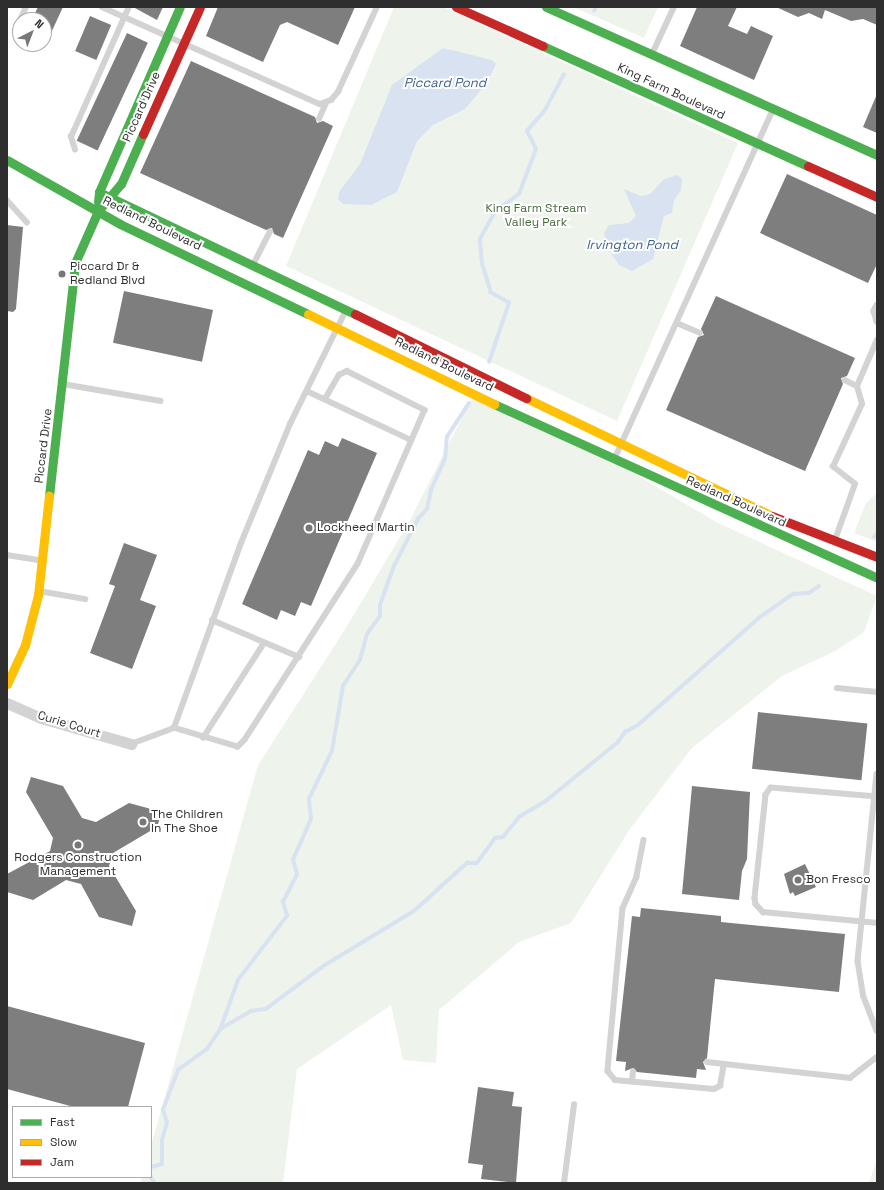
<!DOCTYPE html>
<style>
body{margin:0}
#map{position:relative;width:884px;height:1190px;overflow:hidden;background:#fff;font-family:"Space Grotesk",sans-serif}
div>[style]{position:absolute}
.green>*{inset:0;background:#eef4eb}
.water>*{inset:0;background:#d8e2f1}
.stream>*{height:3.5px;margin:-1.75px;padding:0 1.75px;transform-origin:1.75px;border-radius:1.75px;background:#d8e2f1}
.building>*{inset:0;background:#7e7e7e;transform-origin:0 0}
.lane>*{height:5.5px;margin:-2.75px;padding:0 2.75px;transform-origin:2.75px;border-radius:2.75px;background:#d3d3d3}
.street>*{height:11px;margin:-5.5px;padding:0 5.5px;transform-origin:5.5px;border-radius:5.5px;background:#d3d3d3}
.fast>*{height:9px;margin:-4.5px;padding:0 4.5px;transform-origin:4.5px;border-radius:4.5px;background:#4caf50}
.slow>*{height:9px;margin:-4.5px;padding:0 4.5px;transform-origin:4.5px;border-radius:4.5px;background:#ffc107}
.jam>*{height:9px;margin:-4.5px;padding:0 4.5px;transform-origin:4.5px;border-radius:4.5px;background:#c62828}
.dots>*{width:11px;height:11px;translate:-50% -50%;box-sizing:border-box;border:2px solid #fff;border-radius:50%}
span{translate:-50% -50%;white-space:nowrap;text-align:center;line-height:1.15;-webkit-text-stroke:4px #fff;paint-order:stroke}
.street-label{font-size:12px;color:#2e2e2e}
.park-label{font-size:12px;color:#48693b}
.poi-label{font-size:12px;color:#2e2e2e}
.left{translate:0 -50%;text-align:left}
.water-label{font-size:13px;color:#3c5f8f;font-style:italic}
.frame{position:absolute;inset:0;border:8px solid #2e2e2e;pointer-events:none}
.legend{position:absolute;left:12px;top:1106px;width:140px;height:72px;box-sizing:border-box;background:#fff;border:1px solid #ababab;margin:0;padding:5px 7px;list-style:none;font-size:12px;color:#2e2e2e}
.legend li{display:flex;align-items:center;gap:8px;height:20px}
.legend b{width:20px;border:1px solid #ababab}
.north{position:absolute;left:12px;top:12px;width:40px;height:40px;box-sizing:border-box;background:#fff;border:1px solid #ababab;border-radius:50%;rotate:42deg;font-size:11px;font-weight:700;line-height:16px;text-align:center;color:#2e2e2e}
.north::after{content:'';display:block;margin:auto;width:14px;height:18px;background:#777;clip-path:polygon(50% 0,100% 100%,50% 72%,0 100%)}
</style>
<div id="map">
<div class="green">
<i style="clip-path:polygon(394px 7px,443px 7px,738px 143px,617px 421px,286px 266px)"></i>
<i style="clip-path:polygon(573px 7px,658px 7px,644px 38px)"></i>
<i style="clip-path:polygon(475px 392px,613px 461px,718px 523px,877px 596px,864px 632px,835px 651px,782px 676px,692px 748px,630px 829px,571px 923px,519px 942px,439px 1010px,436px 1063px,403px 1060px,391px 1005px,297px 1069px,283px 1183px,140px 1183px,142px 1177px,151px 1177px,151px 1146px,258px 765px,344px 631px,409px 522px)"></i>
<i style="clip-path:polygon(877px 493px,877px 542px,854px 533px,866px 503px)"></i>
<i style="clip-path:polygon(877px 1159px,877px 1183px,869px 1183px)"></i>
</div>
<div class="water">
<i style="clip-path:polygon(443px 48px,492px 60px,496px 64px,487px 83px,465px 109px,433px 125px,417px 141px,397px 192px,371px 205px,343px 204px,338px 199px,339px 192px,360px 164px,392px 85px)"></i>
<i style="clip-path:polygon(677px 175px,682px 179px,681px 190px,674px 200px,672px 213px,664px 216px,653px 259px,632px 271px,619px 265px,607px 248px,604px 233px,609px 225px,629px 223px,636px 216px,624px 189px,641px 196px,650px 194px,664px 179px)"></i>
</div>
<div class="stream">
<i style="left:594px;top:11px;width:4px;rotate:-63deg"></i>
<i style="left:489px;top:362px;width:62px;rotate:-71.3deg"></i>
<i style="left:509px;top:303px;width:21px;rotate:-151deg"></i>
<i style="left:491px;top:293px;width:30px;rotate:-107deg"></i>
<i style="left:482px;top:264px;width:25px;rotate:-95deg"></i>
<i style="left:480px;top:239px;width:31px;rotate:-61deg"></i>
<i style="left:495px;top:212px;width:30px;rotate:-37deg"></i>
<i style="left:519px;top:194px;width:48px;rotate:-69.3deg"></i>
<i style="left:536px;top:149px;width:20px;rotate:-117deg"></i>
<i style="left:527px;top:131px;width:28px;rotate:-49deg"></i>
<i style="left:545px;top:110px;width:40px;rotate:-62deg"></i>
<i style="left:874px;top:537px;width:4px;rotate:-45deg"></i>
<i style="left:220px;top:1029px;width:36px;rotate:-30deg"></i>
<i style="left:251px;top:1011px;width:15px;rotate:-8deg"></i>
<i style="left:266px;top:1009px;width:74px;rotate:-36.7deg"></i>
<i style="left:325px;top:965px;width:104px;rotate:-31.2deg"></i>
<i style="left:414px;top:911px;width:72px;rotate:-42.2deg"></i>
<i style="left:467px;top:863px;width:10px"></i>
<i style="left:477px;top:863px;width:31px;rotate:-54deg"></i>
<i style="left:495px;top:838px;width:8px;rotate:-7deg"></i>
<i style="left:503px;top:837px;width:26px;rotate:-51deg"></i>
<i style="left:519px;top:817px;width:33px;rotate:-31deg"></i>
<i style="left:547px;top:800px;width:92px;rotate:-39.2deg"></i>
<i style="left:618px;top:742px;width:12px;rotate:-55deg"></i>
<i style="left:625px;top:732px;width:15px;rotate:-28deg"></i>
<i style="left:638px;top:725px;width:162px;rotate:-41.5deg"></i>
<i style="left:759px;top:618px;width:42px;rotate:-35.2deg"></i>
<i style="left:793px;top:594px;width:16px;rotate:-4deg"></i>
<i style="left:809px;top:593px;width:12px;rotate:-35deg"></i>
<i style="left:151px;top:1167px;width:11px;rotate:-15deg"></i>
<i style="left:162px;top:1164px;width:24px;rotate:-90deg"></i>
<i style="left:162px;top:1140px;width:18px;rotate:-74deg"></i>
<i style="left:167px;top:1123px;width:14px;rotate:-107deg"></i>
<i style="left:163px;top:1110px;width:43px;rotate:-69.4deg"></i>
<i style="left:178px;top:1070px;width:36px;rotate:-36deg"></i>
<i style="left:207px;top:1049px;width:23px;rotate:-56deg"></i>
<i style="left:220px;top:1030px;width:53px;rotate:-70.2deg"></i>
<i style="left:238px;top:980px;width:81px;rotate:-52.6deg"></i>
<i style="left:287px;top:916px;width:15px;rotate:-106deg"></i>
<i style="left:283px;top:902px;width:31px;rotate:-63deg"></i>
<i style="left:297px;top:874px;width:15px;rotate:-106deg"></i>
<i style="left:293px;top:860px;width:45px;rotate:-66.3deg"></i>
<i style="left:311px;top:819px;width:20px;rotate:-96deg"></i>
<i style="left:309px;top:799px;width:53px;rotate:-64.4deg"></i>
<i style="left:332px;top:751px;width:66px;rotate:-80.4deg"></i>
<i style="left:343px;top:686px;width:31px;rotate:-57deg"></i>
<i style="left:360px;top:660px;width:27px;rotate:-75deg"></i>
<i style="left:367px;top:634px;width:22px;rotate:-54deg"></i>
<i style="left:380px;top:616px;width:11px;rotate:-90deg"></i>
<i style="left:380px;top:605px;width:41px;rotate:-70.3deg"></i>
<i style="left:394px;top:566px;width:53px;rotate:-62.9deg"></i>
<i style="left:418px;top:519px;width:13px;rotate:-48deg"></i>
<i style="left:427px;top:509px;width:19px;rotate:-78deg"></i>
<i style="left:431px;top:490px;width:34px;rotate:-66deg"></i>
<i style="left:445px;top:459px;width:22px;rotate:-85deg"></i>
<i style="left:447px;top:437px;width:40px;rotate:-57.1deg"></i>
<i style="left:151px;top:1177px;width:7px;rotate:56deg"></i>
</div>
<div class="building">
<i style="clip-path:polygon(38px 7px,63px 7px,44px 48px,44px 20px,39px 20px,41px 16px,35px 13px)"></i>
<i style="clip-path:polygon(133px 7px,163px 7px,157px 20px)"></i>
<i style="clip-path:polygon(218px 7px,355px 7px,338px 45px,287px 22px,280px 25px,263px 62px,206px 36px)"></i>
<i style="clip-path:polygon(697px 7px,737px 7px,728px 26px,747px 34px,751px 26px,773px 36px,754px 80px,680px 46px)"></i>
<i style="clip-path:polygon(776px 7px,877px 7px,877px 25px,863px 19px,851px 21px,825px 10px,822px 19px,809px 13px,798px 17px)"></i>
<i style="left:90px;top:16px;width:23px;height:38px;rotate:23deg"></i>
<i style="left:127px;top:33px;width:23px;height:119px;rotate:25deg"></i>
<i style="clip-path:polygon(191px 61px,315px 117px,317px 123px,323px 121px,333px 126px,283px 238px,274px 234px,272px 228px,266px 230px,140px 173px)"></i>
<i style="clip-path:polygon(877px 94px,877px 133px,863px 127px)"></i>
<i style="clip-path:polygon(787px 174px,877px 215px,877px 264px,868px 283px,760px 233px)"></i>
<i style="clip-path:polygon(7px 225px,23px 227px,16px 309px,13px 312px,7px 311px)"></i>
<i style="left:124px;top:291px;width:91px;height:53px;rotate:12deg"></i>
<i style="clip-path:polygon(716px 296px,855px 358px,847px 376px,841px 378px,843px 384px,805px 471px,666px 410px,698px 337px,704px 335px,701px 329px)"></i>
<i style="clip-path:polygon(342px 438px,377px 453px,311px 606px,301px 602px,295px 616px,281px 610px,277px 620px,242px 604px,308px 450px,319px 455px,325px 441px,338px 447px)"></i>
<i style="clip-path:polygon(124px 543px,157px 555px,140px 600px,156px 606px,132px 669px,90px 653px,115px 586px,109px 584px)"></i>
<i style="left:758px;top:712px;width:110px;height:57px;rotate:6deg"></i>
<i style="clip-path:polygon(31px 777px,63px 786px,82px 818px,96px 822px,129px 803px,162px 812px,157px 827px,113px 853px,109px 866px,136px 911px,132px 926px,99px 917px,81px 884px,66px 880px,33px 900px,7px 892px,7px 874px,50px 851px,53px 838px,26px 792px)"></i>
<i style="clip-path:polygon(692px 786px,750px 792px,747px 859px,742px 871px,739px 900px,682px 894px)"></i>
<i style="clip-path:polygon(805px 864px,816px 887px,795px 896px,793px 892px,790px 894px,784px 874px)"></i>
<i style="clip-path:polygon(641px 908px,721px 916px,721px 922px,845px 934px,839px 992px,715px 979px,707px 1058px,703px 1062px,706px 1070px,697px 1069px,696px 1078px,637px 1072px,633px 1068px,625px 1071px,626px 1062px,616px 1061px,632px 916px,640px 917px)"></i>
<i style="clip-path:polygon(7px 1006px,145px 1043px,128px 1107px,74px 1107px,7px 1089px)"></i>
<i style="clip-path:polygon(478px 1087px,514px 1092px,512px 1106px,522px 1107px,516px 1183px,481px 1179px,483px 1165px,468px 1163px)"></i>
</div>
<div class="lane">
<i style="left:102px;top:7px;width:239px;rotate:24deg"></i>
<i style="left:320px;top:104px;width:12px;rotate:-20deg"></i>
<i style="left:331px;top:100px;width:11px;rotate:-49deg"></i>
<i style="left:338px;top:92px;width:94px;rotate:-65.4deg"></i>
<i style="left:20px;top:20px;width:14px;rotate:-65deg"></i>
<i style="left:652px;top:54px;width:52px;rotate:-64.9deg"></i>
<i style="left:319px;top:119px;width:17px;rotate:-66deg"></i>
<i style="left:75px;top:150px;width:14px;rotate:-107deg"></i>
<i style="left:71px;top:137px;width:142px;rotate:-66deg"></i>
<i style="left:7px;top:200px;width:30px;rotate:48deg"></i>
<i style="left:254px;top:263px;width:35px;rotate:-63deg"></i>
<i style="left:877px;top:305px;width:7px;rotate:117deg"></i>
<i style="left:874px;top:311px;width:11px;rotate:75deg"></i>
<i style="left:677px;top:323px;width:25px;rotate:23deg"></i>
<i style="left:845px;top:380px;width:13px;rotate:27deg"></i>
<i style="left:63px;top:384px;width:99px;rotate:9.8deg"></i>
<i style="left:307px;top:391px;width:115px;rotate:25.2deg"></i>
<i style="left:325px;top:399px;width:28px;rotate:-60deg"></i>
<i style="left:339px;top:375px;width:9px;rotate:-27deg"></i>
<i style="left:347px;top:371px;width:87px;rotate:26.6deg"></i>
<i style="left:425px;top:410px;width:168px;rotate:113.5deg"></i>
<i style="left:358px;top:564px;width:209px;rotate:122.7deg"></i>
<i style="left:245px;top:740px;width:10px;rotate:135deg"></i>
<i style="left:238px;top:747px;width:67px;rotate:-163.5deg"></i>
<i style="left:174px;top:728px;width:197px;rotate:-70.1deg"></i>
<i style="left:241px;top:543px;width:129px;rotate:-67.6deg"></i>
<i style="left:290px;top:424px;width:127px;rotate:-63.8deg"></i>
<i style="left:614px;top:460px;width:384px;rotate:-65.6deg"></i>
<i style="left:835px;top:540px;width:59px;rotate:-70.3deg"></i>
<i style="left:855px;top:484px;width:28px;rotate:-142deg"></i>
<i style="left:833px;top:467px;width:69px;rotate:-65.3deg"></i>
<i style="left:862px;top:404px;width:19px;rotate:-106deg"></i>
<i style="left:857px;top:386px;width:50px;rotate:-66.5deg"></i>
<i style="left:7px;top:555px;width:33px;rotate:9deg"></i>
<i style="left:39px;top:591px;width:47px;rotate:9.9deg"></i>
<i style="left:212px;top:620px;width:95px;rotate:23deg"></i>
<i style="left:837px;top:688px;width:40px;rotate:5.7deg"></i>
<i style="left:203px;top:738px;width:113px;rotate:-57.3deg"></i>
<i style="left:131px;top:744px;width:46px;rotate:-20.4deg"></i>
<i style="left:877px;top:774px;width:188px;rotate:95.8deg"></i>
<i style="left:858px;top:961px;width:36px;rotate:81deg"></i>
<i style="left:864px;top:997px;width:36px;rotate:69deg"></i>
<i style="left:877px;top:797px;width:106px;rotate:-175.1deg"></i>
<i style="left:771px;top:788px;width:9px;rotate:126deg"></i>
<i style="left:766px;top:795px;width:104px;rotate:96.1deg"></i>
<i style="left:755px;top:898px;width:6px;rotate:81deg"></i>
<i style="left:756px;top:904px;width:11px;rotate:49deg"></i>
<i style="left:763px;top:912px;width:115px;rotate:5.5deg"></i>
<i style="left:644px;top:840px;width:38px;rotate:101deg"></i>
<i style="left:637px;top:877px;width:34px;rotate:114deg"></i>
<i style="left:623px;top:908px;width:164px;rotate:95.3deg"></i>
<i style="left:608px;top:1071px;width:11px;rotate:52deg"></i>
<i style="left:615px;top:1080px;width:99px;rotate:5.2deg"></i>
<i style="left:714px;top:1089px;width:7px;rotate:-27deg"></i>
<i style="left:720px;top:1086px;width:22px;rotate:-80deg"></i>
<i style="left:707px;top:1062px;width:144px;rotate:6.4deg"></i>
<i style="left:850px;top:1078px;width:34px;rotate:-38deg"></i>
<i style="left:632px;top:1081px;width:9px;rotate:-84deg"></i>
<i style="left:564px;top:1183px;width:79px;rotate:-82.7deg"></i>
</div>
<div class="street">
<i style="left:7px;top:703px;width:37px;rotate:24deg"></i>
<i style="left:41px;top:718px;width:94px;rotate:16.1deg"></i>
</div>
<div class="fast">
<i style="left:546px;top:7px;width:363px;rotate:24.1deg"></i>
<i style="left:543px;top:46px;width:291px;rotate:24.4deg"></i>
<i style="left:7px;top:160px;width:130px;rotate:29.5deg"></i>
<i style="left:120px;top:224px;width:208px;rotate:25.6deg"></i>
<i style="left:99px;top:192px;width:284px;rotate:25.5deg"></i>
<i style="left:98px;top:202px;width:10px;rotate:-84deg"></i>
<i style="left:99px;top:192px;width:202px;rotate:-66.4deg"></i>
<i style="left:494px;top:404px;width:421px;rotate:24.4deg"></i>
<i style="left:49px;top:496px;width:234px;rotate:-83.6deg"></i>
<i style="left:75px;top:263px;width:57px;rotate:-66.1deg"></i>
<i style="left:98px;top:211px;width:35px;rotate:-50deg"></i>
<i style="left:121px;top:184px;width:55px;rotate:-66.3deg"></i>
</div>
<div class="slow">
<i style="left:308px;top:314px;width:207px;rotate:25.8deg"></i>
<i style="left:526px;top:398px;width:273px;rotate:25.6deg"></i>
<i style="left:7px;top:684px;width:43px;rotate:-65.2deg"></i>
<i style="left:25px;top:645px;width:52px;rotate:-75.4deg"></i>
<i style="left:38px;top:595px;width:100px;rotate:-83.7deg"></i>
</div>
<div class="jam">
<i style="left:456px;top:7px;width:95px;rotate:24.1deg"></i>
<i style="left:143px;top:134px;width:139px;rotate:-65.8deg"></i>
<i style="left:808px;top:166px;width:76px;rotate:24.2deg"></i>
<i style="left:355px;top:314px;width:191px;rotate:26.2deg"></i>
<i style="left:772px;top:516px;width:113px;rotate:21.3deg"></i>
</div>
<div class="dots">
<i style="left:62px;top:274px;background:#777"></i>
<i style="left:309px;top:528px;background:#777"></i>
<i style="left:143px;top:822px;background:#777"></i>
<i style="left:78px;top:845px;background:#777"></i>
<i style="left:798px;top:880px;background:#777"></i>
</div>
<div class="street-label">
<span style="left:671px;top:92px;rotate:25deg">King Farm Boulevard</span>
<span style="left:142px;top:107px;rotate:-66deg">Piccard Drive</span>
<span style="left:152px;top:224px;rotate:26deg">Redland Boulevard</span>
<span style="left:444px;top:365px;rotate:26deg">Redland Boulevard</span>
<span style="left:44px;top:446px;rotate:-83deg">Piccard Drive</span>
<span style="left:736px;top:502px;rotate:24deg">Redland Boulevard</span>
<span style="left:69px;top:725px;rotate:17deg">Curie Court</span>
</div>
<div class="park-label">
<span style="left:536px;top:216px">King Farm Stream<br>Valley Park</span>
</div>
<div class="poi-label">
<span class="left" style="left:70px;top:274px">Piccard Dr &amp;<br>Redland Blvd</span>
<span class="left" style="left:317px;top:528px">Lockheed Martin</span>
<span class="left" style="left:151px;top:822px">The Children<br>In The Shoe</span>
<span style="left:78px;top:865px">Rodgers Construction<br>Management</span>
<span class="left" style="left:806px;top:880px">Bon Fresco</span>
</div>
<div class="water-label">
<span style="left:445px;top:83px">Piccard Pond</span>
<span style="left:632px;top:245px">Irvington Pond</span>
</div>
<div class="frame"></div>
<ul class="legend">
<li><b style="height:5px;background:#4caf50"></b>Fast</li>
<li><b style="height:5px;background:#ffc107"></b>Slow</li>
<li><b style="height:5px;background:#c62828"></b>Jam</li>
</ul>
<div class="north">N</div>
</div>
